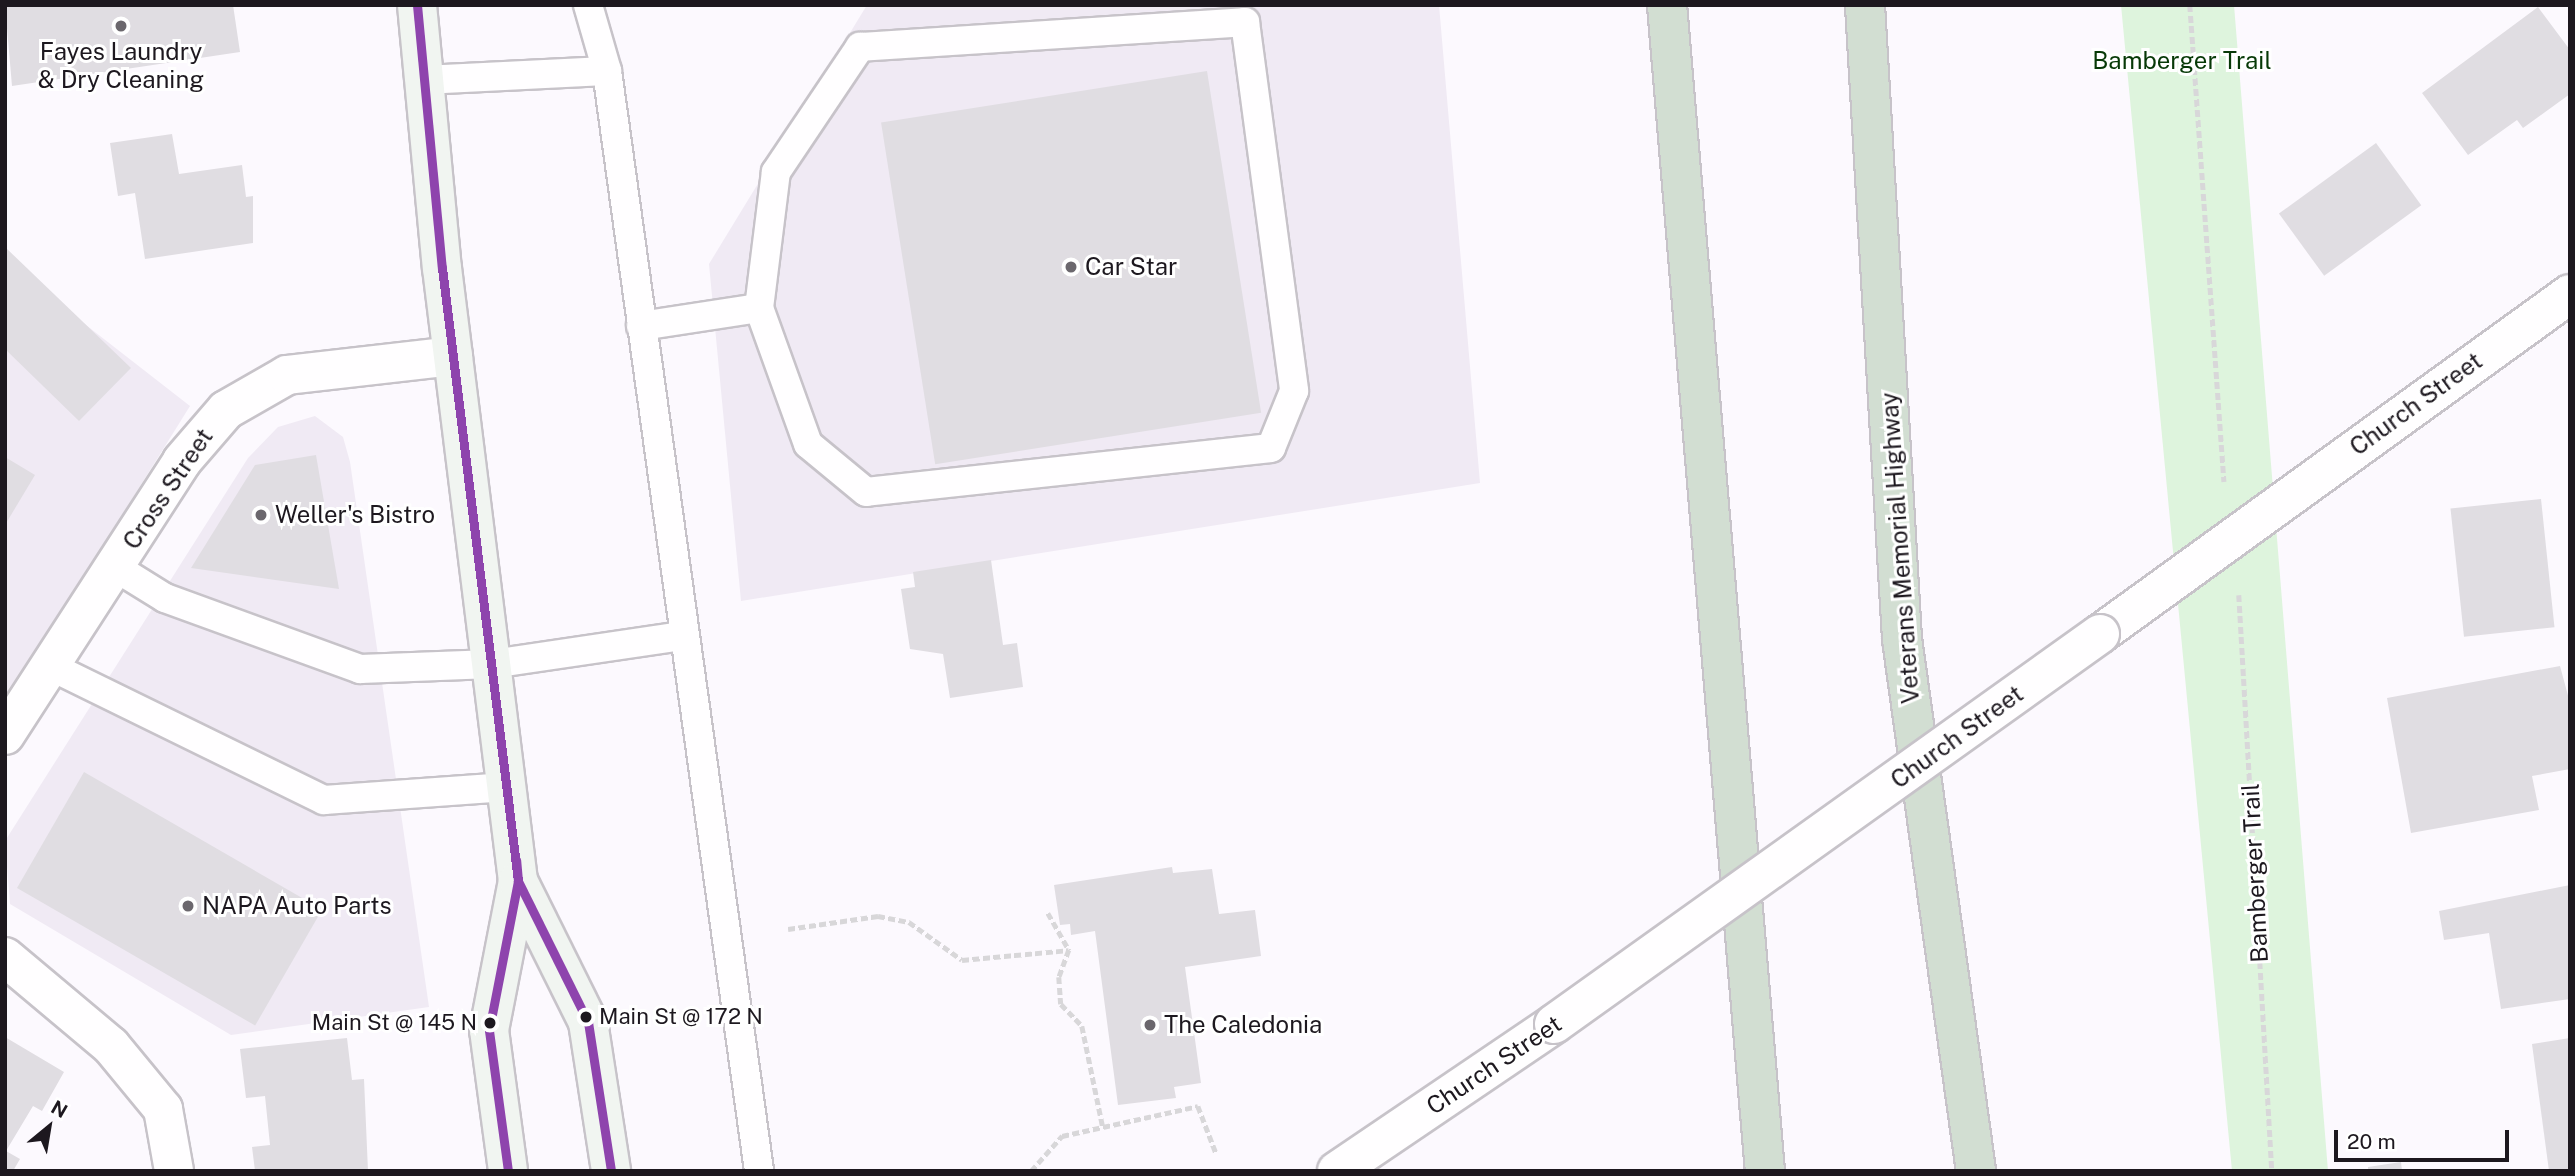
<!DOCTYPE html>
<style>
body{margin:0}
#map{position:relative;width:2575px;height:1176px;overflow:hidden;background:#fcf9fe;font-family:"Public Sans",sans-serif}
div>[style]{position:absolute}
.built>*{inset:0;background:#f0eaf4}
.green>*{inset:0;background:#def4dd}
.building>*{inset:0;background:#e0dde2;transform-origin:0 0}
.path>*{height:4.5px;margin-top:-2.25px;transform-origin:0;background:repeating-linear-gradient(90deg,#d8d7d9 0 7px,transparent 0 10.5px)}
.roads{filter:drop-shadow(2px 0 #c7c3c9) drop-shadow(-2px 0 #c7c3c9) drop-shadow(0 2px #c7c3c9) drop-shadow(0 -2px #c7c3c9)}
.service>*{height:28px;margin:-14px;padding:0 14px;transform-origin:14px;border-radius:14px;background:#fffeff}
.minor>*{height:38px;margin:-19px;padding:0 19px;transform-origin:19px;border-radius:19px;background:#fffeff}
.tertiary>*{height:38px;margin:-19px;padding:0 19px;transform-origin:19px;border-radius:19px;background:#fffeff}
.secondary>*{height:38px;margin:-19px;padding:0 19px;transform-origin:19px;border-radius:19px;background:#f1f5f1}
.motorway>*{height:38px;margin:-19px;padding:0 19px;transform-origin:19px;border-radius:19px;background:#d2ded2}
.bridges{filter:drop-shadow(2px 0 #c7c3c9) drop-shadow(-2px 0 #c7c3c9) drop-shadow(0 2px #c7c3c9) drop-shadow(0 -2px #c7c3c9)}
.tertiary-bridge>*{height:38px;margin:-19px;padding:0 19px;transform-origin:19px;border-radius:19px;background:#fffeff}
.bus-1>*{height:9px;margin:-4.5px;padding:0 4.5px;transform-origin:4.5px;border-radius:4.5px;background:#8e44ad}
.dots>*{width:19px;height:19px;translate:-50% -50%;box-sizing:border-box;border:4px solid #fff;border-radius:50%}
span{translate:-50% -50%;white-space:nowrap;text-align:center;line-height:1.15;-webkit-text-stroke:6px #fff;paint-order:stroke}
.bus-label{font-size:22px;color:#1d181f}
.left{translate:0 -50%;text-align:left}
.right{translate:-100% -50%;text-align:right}
.poi-label{font-size:24px;color:#1d181f}
.park-label{font-size:24px;color:#073907}
.street-label{font-size:24px;color:#1d181f}
.frame{position:absolute;inset:0;border:7px solid #1d181f;pointer-events:none}
.north{position:absolute;left:14px;top:1092px;width:70px;height:70px;-webkit-text-stroke:5px #fff;paint-order:stroke;rotate:30deg;font-size:19px;font-weight:700;line-height:28px;text-align:center;color:#1d181f}
.north::after{content:'';display:block;margin:auto;width:24px;height:32px;background:#1d181f;clip-path:polygon(50% 0,100% 100%,50% 72%,0 100%)}
.scale{position:absolute;left:2334px;top:1130px;width:175px;height:32px;box-sizing:border-box;border:4px solid #1d181f;border-top:0;padding-left:9px;font-size:21px;line-height:24px;white-space:nowrap;color:#1d181f;-webkit-text-stroke:5px #fff;paint-order:stroke}
</style>
<div id="map">
<div class="built">
<i style="clip-path:polygon(867px 5px,1439px 5px,1480px 483px,741px 601px,709px 264px)"></i>
<i style="clip-path:polygon(5px 262px,190px 406px,5px 703px)"></i>
<i style="clip-path:polygon(315px 416px,343px 437px,350px 462px,429px 1007px,231px 1035px,10px 904px,5px 841px,248px 458px,278px 427px)"></i>
</div>
<div class="green">
<i style="clip-path:polygon(2121px 5px,2234px 5px,2328px 1171px,2232px 1171px)"></i>
</div>
<div class="building">
<i style="clip-path:polygon(5px 5px,233px 5px,240px 52px,12px 86px)"></i>
<i style="clip-path:polygon(2538px 7px,2570px 50px,2570px 94px,2523px 128px,2517px 120px,2468px 155px,2422px 93px)"></i>
<i style="left:1207px;top:71px;width:346px;height:330px;rotate:81deg"></i>
<i style="clip-path:polygon(172px 134px,179px 174px,242px 165px,246px 197px,253px 196px,253px 243px,145px 259px,135px 193px,118px 196px,110px 143px)"></i>
<i style="left:2376px;top:143px;width:77px;height:120px;rotate:54deg"></i>
<i style="clip-path:polygon(5px 247px,131px 368px,79px 421px,5px 349px)"></i>
<i style="clip-path:polygon(316px 455px,339px 589px,191px 568px,255px 465px)"></i>
<i style="clip-path:polygon(5px 457px,35px 475px,5px 525px)"></i>
<i style="left:2541px;top:499px;width:129px;height:91px;rotate:84deg"></i>
<i style="clip-path:polygon(991px 560px,1003px 645px,1017px 643px,1023px 687px,950px 698px,943px 654px,910px 649px,901px 589px,915px 587px,913px 572px)"></i>
<i style="clip-path:polygon(2560px 666px,2570px 703px,2570px 769px,2532px 776px,2539px 810px,2411px 833px,2387px 698px)"></i>
<i style="left:84px;top:772px;width:275px;height:134px;rotate:30deg"></i>
<i style="clip-path:polygon(1172px 867px,1173px 873px,1212px 869px,1219px 914px,1255px 910px,1261px 956px,1185px 967px,1201px 1083px,1174px 1087px,1176px 1098px,1118px 1105px,1095px 931px,1071px 935px,1070px 924px,1060px 925px,1054px 885px)"></i>
<i style="clip-path:polygon(2570px 885px,2570px 999px,2501px 1009px,2489px 933px,2444px 940px,2439px 911px)"></i>
<i style="clip-path:polygon(5px 1037px,64px 1072px,42px 1111px,33px 1106px,6px 1151px,20px 1159px,13px 1171px,5px 1171px)"></i>
<i style="clip-path:polygon(347px 1038px,352px 1080px,364px 1079px,368px 1171px,255px 1171px,252px 1147px,270px 1145px,265px 1096px,246px 1098px,240px 1049px)"></i>
<i style="clip-path:polygon(2570px 1038px,2570px 1171px,2549px 1171px,2532px 1044px)"></i>
<i style="clip-path:polygon(2401px 1162px,2402px 1171px,2368px 1171px,2368px 1167px)"></i>
</div>
<div class="path">
<i style="left:2190px;top:5px;width:478px;rotate:85.9deg"></i>
<i style="left:2239px;top:595px;width:577px;rotate:86.72deg"></i>
<i style="left:1048px;top:913px;width:43px;rotate:60.4deg"></i>
<i style="left:1069px;top:950px;width:29px;rotate:110deg"></i>
<i style="left:1059px;top:977px;width:27px;rotate:86deg"></i>
<i style="left:1061px;top:1004px;width:30px;rotate:46deg"></i>
<i style="left:1082px;top:1026px;width:103px;rotate:78.3deg"></i>
<i style="left:788px;top:929px;width:91px;rotate:-8.2deg"></i>
<i style="left:878px;top:916px;width:32px;rotate:11deg"></i>
<i style="left:909px;top:922px;width:65px;rotate:35.6deg"></i>
<i style="left:962px;top:960px;width:107px;rotate:-5.3deg"></i>
<i style="left:1031px;top:1171px;width:47px;rotate:-48.5deg"></i>
<i style="left:1062px;top:1136px;width:139px;rotate:-12.4deg"></i>
<i style="left:1198px;top:1106px;width:50px;rotate:69deg"></i>
</div>
<div class="roads">
<div class="service">
<i style="left:588px;top:5px;width:69px;rotate:73.9deg"></i>
<i style="left:607px;top:71px;width:1110px;rotate:82.13deg"></i>
<i style="left:1245px;top:22px;width:372px;rotate:82.4deg"></i>
<i style="left:1294px;top:391px;width:61px;rotate:112deg"></i>
<i style="left:1271px;top:448px;width:407px;rotate:173.8deg"></i>
<i style="left:866px;top:492px;width:75px;rotate:-140.4deg"></i>
<i style="left:808px;top:444px;width:145px;rotate:-109.8deg"></i>
<i style="left:759px;top:308px;width:137px;rotate:-82.9deg"></i>
<i style="left:776px;top:172px;width:151px;rotate:-56.1deg"></i>
<i style="left:860px;top:47px;width:386px;rotate:-3.7deg"></i>
<i style="left:422px;top:80px;width:185px;rotate:-2.8deg"></i>
<i style="left:641px;top:326px;width:119px;rotate:-8.7deg"></i>
<i style="left:115px;top:567px;width:59px;rotate:31.8deg"></i>
<i style="left:165px;top:598px;width:208px;rotate:20deg"></i>
<i style="left:360px;top:669px;width:132px;rotate:-2.2deg"></i>
<i style="left:492px;top:664px;width:191px;rotate:-8.4deg"></i>
<i style="left:50px;top:666px;width:305px;rotate:26.1deg"></i>
<i style="left:324px;top:800px;width:183px;rotate:-4.1deg"></i>
</div>
<div class="minor">
<i style="left:5px;top:735px;width:326px;rotate:-57.1deg"></i>
<i style="left:182px;top:461px;width:67px;rotate:-49.2deg"></i>
<i style="left:226px;top:410px;width:70px;rotate:-29.8deg"></i>
<i style="left:287px;top:375px;width:167px;rotate:-6.5deg"></i>
<i style="left:5px;top:957px;width:138px;rotate:40deg"></i>
<i style="left:111px;top:1046px;width:82px;rotate:50.5deg"></i>
<i style="left:163px;top:1109px;width:63px;rotate:79.9deg"></i>
</div>
<div class="tertiary">
<i style="left:2100px;top:634px;width:580px;rotate:-35.88deg"></i>
<i style="left:1337px;top:1171px;width:262px;rotate:-34.1deg"></i>
</div>
<div class="secondary">
<i style="left:417px;top:5px;width:264px;rotate:84.6deg"></i>
<i style="left:442px;top:268px;width:618px;rotate:82.93deg"></i>
<i style="left:518px;top:881px;width:152px;rotate:101deg"></i>
<i style="left:489px;top:1030px;width:142px;rotate:82.3deg"></i>
<i style="left:518px;top:881px;width:157px;rotate:63.6deg"></i>
<i style="left:588px;top:1022px;width:151px;rotate:81.2deg"></i>
</div>
<div class="motorway">
<i style="left:1667px;top:5px;width:1170px;rotate:85.2deg"></i>
<i style="left:1865px;top:5px;width:635px;rotate:86.66deg"></i>
<i style="left:1902px;top:639px;width:537px;rotate:82.08deg"></i>
</div>
</div>
<div class="bridges">
<div class="tertiary-bridge">
<i style="left:1554px;top:1024px;width:671px;rotate:-35.54deg"></i>
</div>
</div>
<div class="bus-1">
<i style="left:417px;top:5px;width:264px;rotate:84.6deg"></i>
<i style="left:442px;top:268px;width:618px;rotate:82.93deg"></i>
<i style="left:518px;top:881px;width:157px;rotate:63.6deg"></i>
<i style="left:588px;top:1022px;width:151px;rotate:81.2deg"></i>
<i style="left:508px;top:1171px;width:142px;rotate:-97.7deg"></i>
<i style="left:489px;top:1030px;width:152px;rotate:-79deg"></i>
<i style="left:518px;top:881px;width:21px;rotate:-95deg"></i>
</div>
<div class="dots">
<i style="left:121px;top:26px;background:#6b676d"></i>
<i style="left:1071px;top:267px;background:#6b676d"></i>
<i style="left:261px;top:515px;background:#6b676d"></i>
<i style="left:188px;top:906px;background:#6b676d"></i>
<i style="left:586px;top:1017px;background:#1d181f"></i>
<i style="left:490px;top:1023px;background:#1d181f"></i>
<i style="left:1150px;top:1025px;background:#6b676d"></i>
</div>
<div class="bus-label">
<span class="left" style="left:599px;top:1017px">Main St @ 172 N</span>
<span class="right" style="left:477px;top:1023px">Main St @ 145 N</span>
</div>
<div class="poi-label">
<span style="left:121px;top:66px">Fayes Laundry<br>&amp; Dry Cleaning</span>
<span class="left" style="left:1085px;top:267px">Car Star</span>
<span class="left" style="left:275px;top:515px">Weller's Bistro</span>
<span class="left" style="left:202px;top:906px">NAPA Auto Parts</span>
<span class="left" style="left:1164px;top:1025px">The Caledonia</span>
</div>
<div class="park-label">
<span style="left:2182px;top:61px">Bamberger Trail</span>
</div>
<div class="street-label">
<span style="left:2416px;top:404px;rotate:-36deg">Church Street</span>
<span style="left:168px;top:489px;rotate:-56deg">Cross Street</span>
<span style="left:1900px;top:548px;rotate:-94deg">Veterans Memorial Highway</span>
<span style="left:1957px;top:737px;rotate:-36deg">Church Street</span>
<span style="left:2255px;top:873px;rotate:-93deg">Bamberger Trail</span>
<span style="left:1494px;top:1065px;rotate:-34deg">Church Street</span>
</div>
<div class="frame"></div>
<div class="north">N</div>
<div class="scale">20 m</div>
</div>
